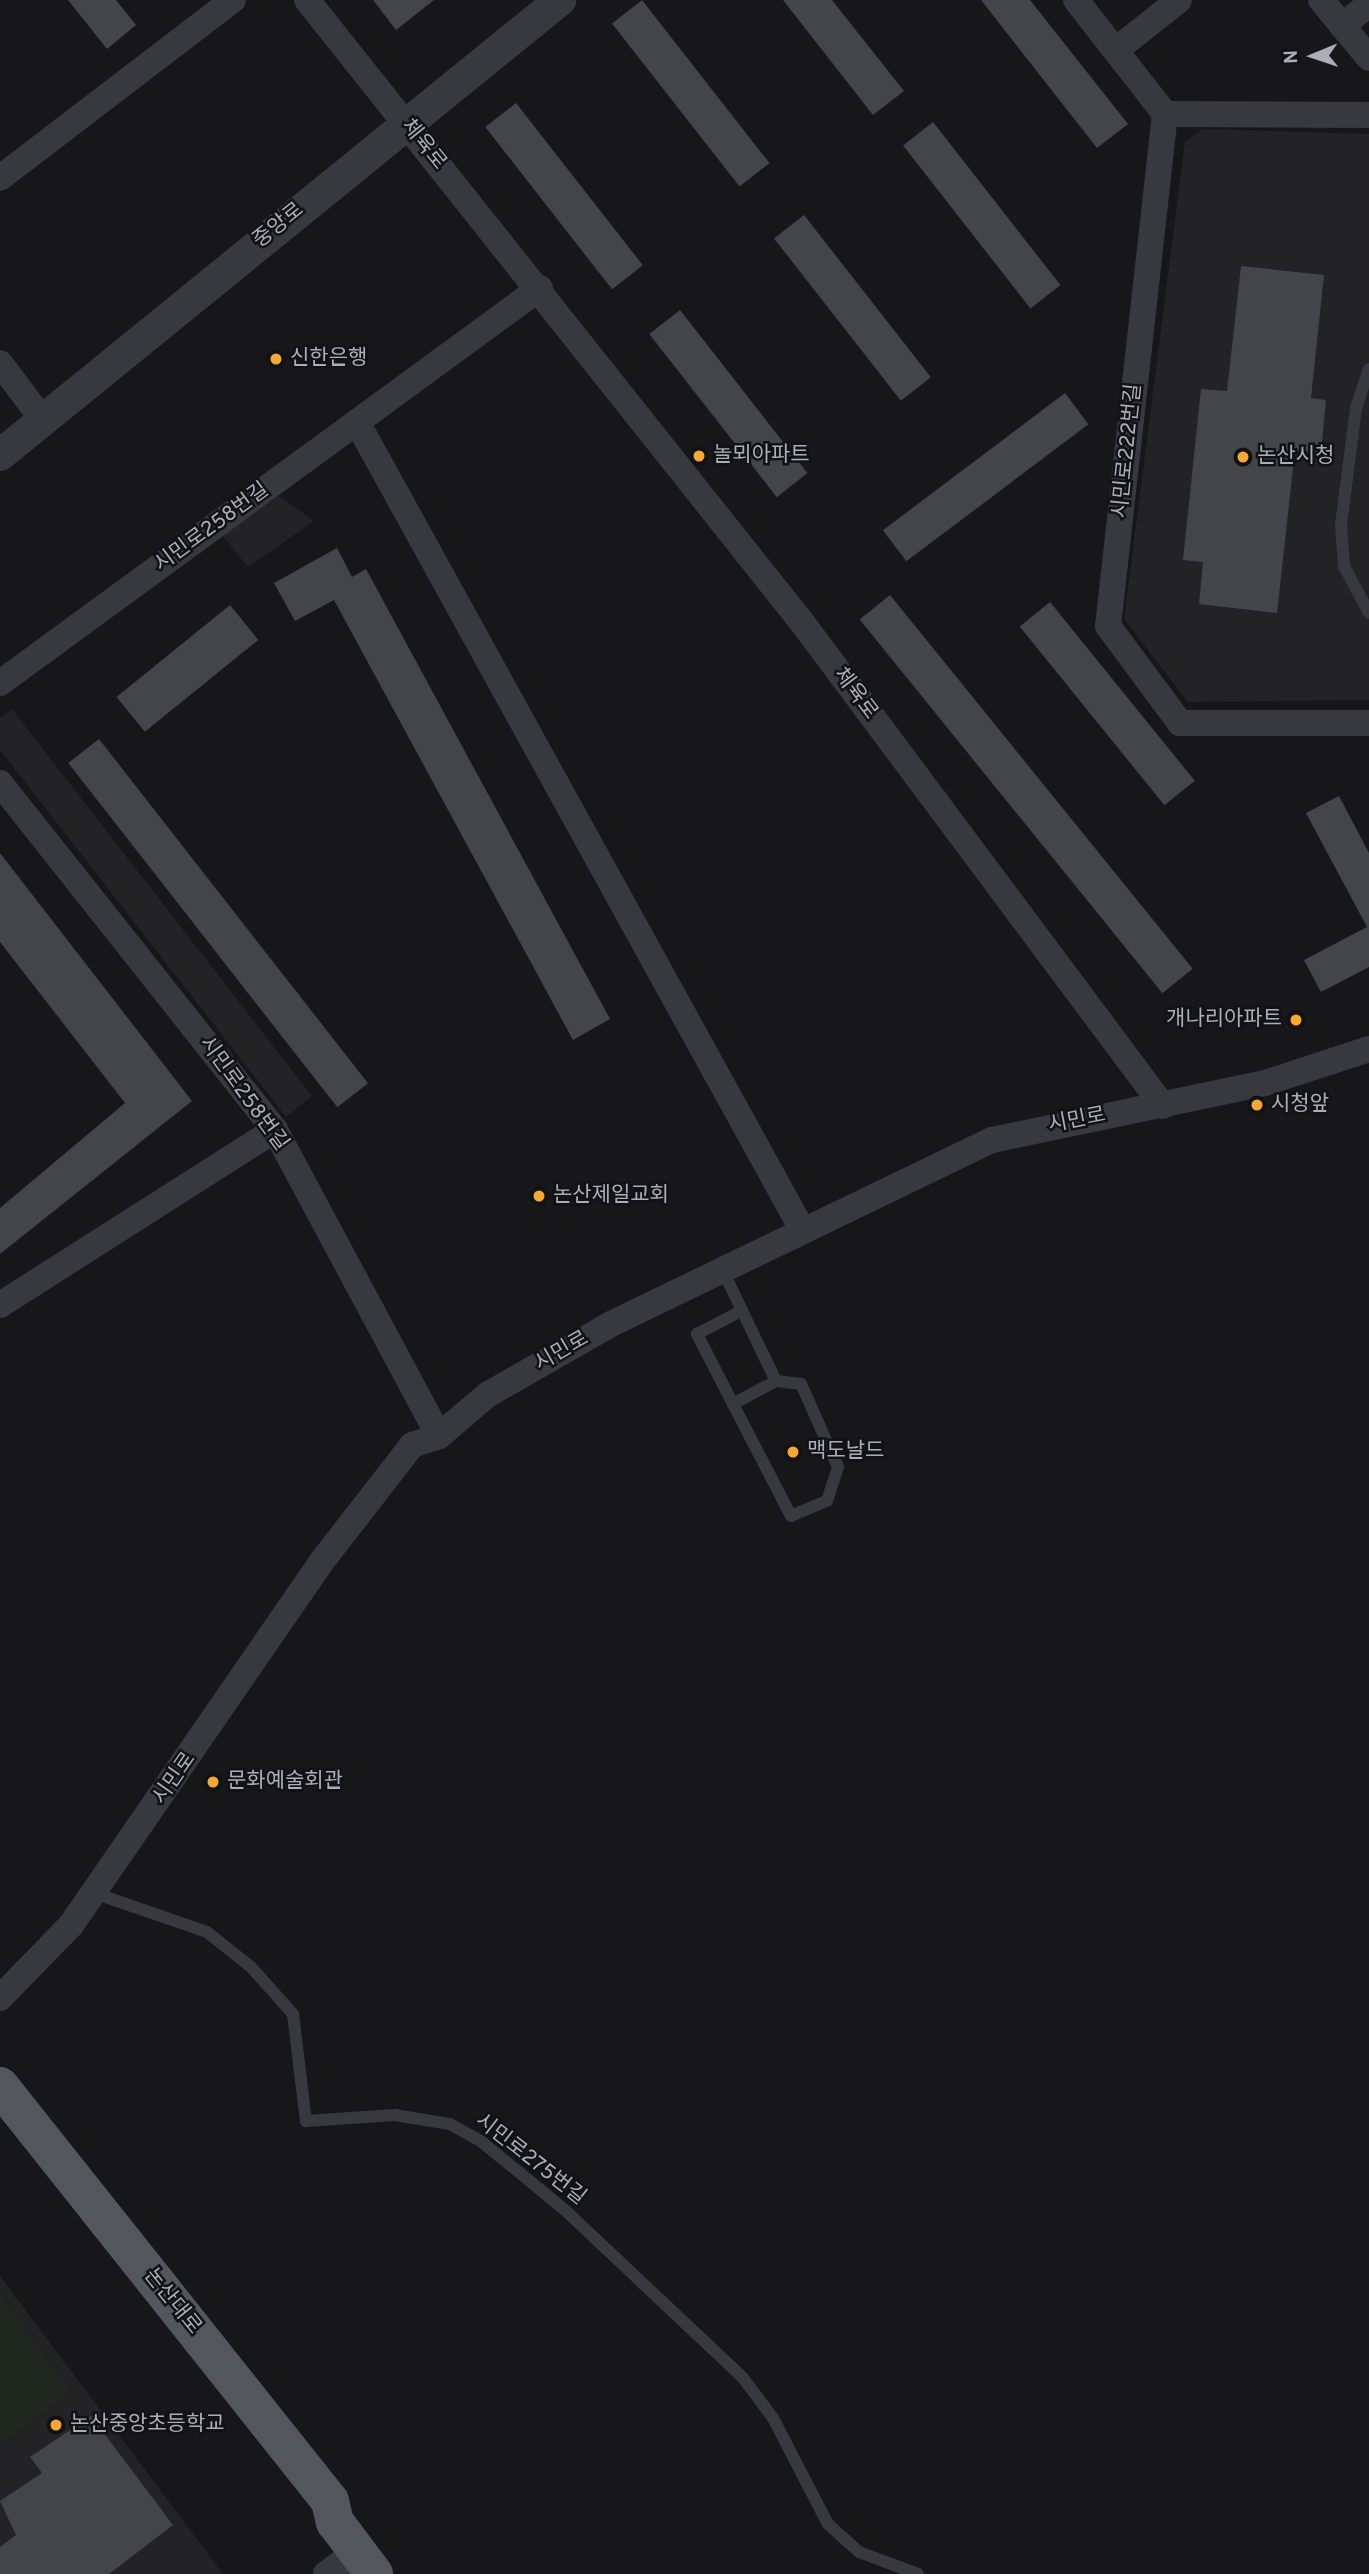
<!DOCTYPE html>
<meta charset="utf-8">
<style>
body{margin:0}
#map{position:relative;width:1369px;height:2574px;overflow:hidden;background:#171719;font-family:Overpass,"Noto Sans KR",sans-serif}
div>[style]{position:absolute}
.built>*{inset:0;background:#232326}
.green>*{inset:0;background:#1f271f}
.building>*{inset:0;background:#434549;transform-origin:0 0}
.service>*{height:12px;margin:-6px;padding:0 6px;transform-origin:6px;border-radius:6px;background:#38393e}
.minor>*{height:26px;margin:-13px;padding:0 13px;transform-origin:13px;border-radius:13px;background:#38393e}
.tertiary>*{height:32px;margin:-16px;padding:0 16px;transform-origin:16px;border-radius:16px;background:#38393e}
.primary>*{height:38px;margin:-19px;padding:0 19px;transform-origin:19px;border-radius:19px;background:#54565d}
.dots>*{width:19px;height:19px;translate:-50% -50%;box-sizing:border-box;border:4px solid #121214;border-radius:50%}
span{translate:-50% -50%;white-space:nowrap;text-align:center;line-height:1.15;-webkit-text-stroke:5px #121214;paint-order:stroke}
.street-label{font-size:21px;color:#a9afb9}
.poi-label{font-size:21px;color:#a9afb9}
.left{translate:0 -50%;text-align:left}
.right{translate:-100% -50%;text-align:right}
.north{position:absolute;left:1278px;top:21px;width:70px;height:70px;-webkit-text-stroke:5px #121214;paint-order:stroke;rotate:268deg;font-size:19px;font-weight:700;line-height:28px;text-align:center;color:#a9afb9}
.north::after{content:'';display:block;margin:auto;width:24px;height:32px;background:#a9afb9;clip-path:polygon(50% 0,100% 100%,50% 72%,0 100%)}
</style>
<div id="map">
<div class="built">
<i style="clip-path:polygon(1203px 129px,1369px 134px,1369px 700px,1188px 702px,1124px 619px,1185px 142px)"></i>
<i style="clip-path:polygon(279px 496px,314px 521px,248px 567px,222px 535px)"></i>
<i style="clip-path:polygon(12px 709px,312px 1096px,286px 1117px,0 750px,0 718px)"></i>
<i style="clip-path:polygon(0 2276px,223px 2574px,0 2574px)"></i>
</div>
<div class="green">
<i style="clip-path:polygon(0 2295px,71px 2393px,0 2445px)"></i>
</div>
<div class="building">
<i style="clip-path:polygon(68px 0,116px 0,136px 25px,107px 49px)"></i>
<i style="clip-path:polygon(373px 0,434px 0,396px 30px)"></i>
<i style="left:642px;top:0;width:207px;height:38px;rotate:52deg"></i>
<i style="clip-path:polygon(783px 0,832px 0,904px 91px,873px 115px)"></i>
<i style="clip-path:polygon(981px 0,1030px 0,1128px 124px,1097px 148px)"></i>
<i style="left:516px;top:103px;width:206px;height:39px;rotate:52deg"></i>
<i style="left:933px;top:122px;width:207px;height:38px;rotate:52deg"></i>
<i style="left:804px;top:215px;width:206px;height:38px;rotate:52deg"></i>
<i style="clip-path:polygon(1241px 266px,1324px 275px,1311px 398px,1326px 400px,1321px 453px,1295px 450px,1277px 613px,1199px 604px,1203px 562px,1183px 560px,1201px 389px,1227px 391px)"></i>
<i style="left:680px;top:310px;width:207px;height:39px;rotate:52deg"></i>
<i style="left:1065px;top:393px;width:39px;height:228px;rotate:53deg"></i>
<i style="clip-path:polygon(337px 548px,352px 577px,366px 569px,610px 1019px,573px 1040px,334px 600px,295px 621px,274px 583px)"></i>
<i style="left:890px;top:595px;width:481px;height:39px;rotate:51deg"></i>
<i style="left:1050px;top:602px;width:230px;height:39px;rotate:51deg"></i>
<i style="left:230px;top:605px;width:45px;height:146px;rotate:51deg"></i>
<i style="left:99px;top:739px;width:437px;height:39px;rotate:52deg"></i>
<i style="clip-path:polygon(1339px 796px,1369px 853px,1369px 967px,1321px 992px,1304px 960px,1367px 927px,1306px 813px)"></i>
<i style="clip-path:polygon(0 853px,192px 1101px,0 1254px,0 1208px,125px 1103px,0 942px)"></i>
<i style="clip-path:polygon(91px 2416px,173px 2525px,109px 2574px,0 2574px,0 2547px,16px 2535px,0 2501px,42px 2473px,30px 2457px)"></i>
</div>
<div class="service">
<i style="left:1369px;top:369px;width:41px;rotate:108.4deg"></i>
<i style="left:1356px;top:408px;width:118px;rotate:97.3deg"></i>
<i style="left:1341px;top:525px;width:41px;rotate:85.8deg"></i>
<i style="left:1344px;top:566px;width:53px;rotate:62deg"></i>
<i style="left:724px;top:1273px;width:120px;rotate:64.3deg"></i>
<i style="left:776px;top:1381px;width:49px;rotate:151.9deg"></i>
<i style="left:733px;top:1404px;width:79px;rotate:-117.2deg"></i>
<i style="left:697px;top:1334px;width:47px;rotate:-27.6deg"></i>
<i style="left:733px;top:1404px;width:126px;rotate:62.6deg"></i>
<i style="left:791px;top:1516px;width:39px;rotate:-23deg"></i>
<i style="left:827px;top:1501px;width:36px;rotate:-72deg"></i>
<i style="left:838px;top:1467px;width:91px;rotate:-114deg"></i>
<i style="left:801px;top:1384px;width:25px;rotate:-173deg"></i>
<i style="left:94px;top:1893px;width:120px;rotate:19deg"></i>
<i style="left:207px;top:1932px;width:56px;rotate:38.5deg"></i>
<i style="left:251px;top:1967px;width:63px;rotate:48.2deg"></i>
<i style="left:293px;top:2014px;width:108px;rotate:83.1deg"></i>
<i style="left:306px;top:2121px;width:89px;rotate:-3.9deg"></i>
<i style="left:395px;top:2115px;width:56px;rotate:9.3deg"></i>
<i style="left:450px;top:2124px;width:37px;rotate:29deg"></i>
<i style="left:482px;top:2142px;width:109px;rotate:39.4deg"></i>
<i style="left:566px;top:2211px;width:243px;rotate:43.3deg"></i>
<i style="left:743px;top:2378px;width:50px;rotate:53.1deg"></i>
<i style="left:773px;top:2418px;width:119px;rotate:62.6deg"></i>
<i style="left:828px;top:2524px;width:42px;rotate:42.1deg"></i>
<i style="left:859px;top:2552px;width:63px;rotate:20.4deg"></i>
</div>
<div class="minor">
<i style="left:307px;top:0;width:794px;rotate:51.5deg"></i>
<i style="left:801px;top:621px;width:605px;rotate:53.26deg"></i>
<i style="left:1076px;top:0;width:145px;rotate:52deg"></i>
<i style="left:1165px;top:114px;width:515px;rotate:96.35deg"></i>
<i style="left:1108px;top:626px;width:121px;rotate:53.4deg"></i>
<i style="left:1180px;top:723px;width:189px"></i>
<i style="left:1321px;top:0;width:75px;rotate:50.4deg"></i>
<i style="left:1342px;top:26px;width:35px;rotate:-39deg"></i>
<i style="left:1116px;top:50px;width:80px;rotate:-38.4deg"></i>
<i style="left:1165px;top:114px;width:204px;rotate:0.3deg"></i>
<i style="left:0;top:178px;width:293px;rotate:-37.4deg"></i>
<i style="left:0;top:363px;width:71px;rotate:53deg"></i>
<i style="left:357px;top:422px;width:924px;rotate:61.13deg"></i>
<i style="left:0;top:683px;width:669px;rotate:-36.18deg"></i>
<i style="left:0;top:783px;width:443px;rotate:51.6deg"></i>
<i style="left:275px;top:1130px;width:347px;rotate:61.8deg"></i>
<i style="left:0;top:1305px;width:326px;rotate:-32.5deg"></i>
<i style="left:0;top:1998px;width:102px;rotate:-45.8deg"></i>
<i style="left:71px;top:1925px;width:449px;rotate:-55.4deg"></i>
<i style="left:326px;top:1556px;width:140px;rotate:-52.2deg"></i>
<i style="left:412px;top:1445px;width:28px;rotate:-18deg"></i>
<i style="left:439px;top:1436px;width:63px;rotate:-40.5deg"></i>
<i style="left:487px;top:1395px;width:143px;rotate:-29.8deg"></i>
<i style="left:611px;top:1324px;width:423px;rotate:-25.8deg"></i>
<i style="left:992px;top:1140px;width:279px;rotate:-11.8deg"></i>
<i style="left:1265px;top:1083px;width:109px;rotate:-18.1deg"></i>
<i style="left:326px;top:2574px;width:39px;rotate:-37deg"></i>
</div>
<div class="tertiary">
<i style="left:0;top:455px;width:722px;rotate:-39.09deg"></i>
</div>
<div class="primary">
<i style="left:0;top:2086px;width:530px;rotate:51.51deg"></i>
<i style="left:330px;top:2501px;width:22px;rotate:77deg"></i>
<i style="left:335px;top:2522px;width:65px;rotate:53.1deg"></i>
</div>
<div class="dots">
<i style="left:276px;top:359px;background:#f6a932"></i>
<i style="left:699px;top:456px;background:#f6a932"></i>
<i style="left:1243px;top:457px;background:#f6a932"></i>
<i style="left:1296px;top:1020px;background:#f6a932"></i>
<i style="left:1257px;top:1105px;background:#f6a932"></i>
<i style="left:539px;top:1196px;background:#f6a932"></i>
<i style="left:793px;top:1452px;background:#f6a932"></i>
<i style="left:213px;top:1782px;background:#f6a932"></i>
<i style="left:56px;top:2425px;background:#f6a932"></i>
</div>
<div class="street-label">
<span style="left:423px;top:145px;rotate:51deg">체육로</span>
<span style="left:279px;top:226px;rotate:-39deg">중앙로</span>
<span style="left:1128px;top:451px;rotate:-84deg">시민로222번길</span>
<span style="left:212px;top:528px;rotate:-36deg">시민로258번길</span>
<span style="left:855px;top:694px;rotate:53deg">체육로</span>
<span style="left:243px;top:1094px;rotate:54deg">시민로258번길</span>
<span style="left:1077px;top:1121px;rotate:-11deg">시민로</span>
<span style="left:562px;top:1352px;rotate:-30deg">시민로</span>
<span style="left:175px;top:1779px;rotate:-55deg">시민로</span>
<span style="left:530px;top:2160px;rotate:38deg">시민로275번길</span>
<span style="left:172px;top:2302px;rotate:51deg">논산대로</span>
</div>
<div class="poi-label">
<span class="left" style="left:290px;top:359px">신한은행</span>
<span class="left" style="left:713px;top:456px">놀뫼아파트</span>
<span class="left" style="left:1257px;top:457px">논산시청</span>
<span class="right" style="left:1282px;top:1020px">개나리아파트</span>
<span class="left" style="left:1271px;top:1105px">시청앞</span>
<span class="left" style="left:553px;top:1196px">논산제일교회</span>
<span class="left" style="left:807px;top:1452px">맥도날드</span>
<span class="left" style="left:227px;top:1782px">문화예술회관</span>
<span class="left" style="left:70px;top:2425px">논산중앙초등학교</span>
</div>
<div class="north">N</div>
</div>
